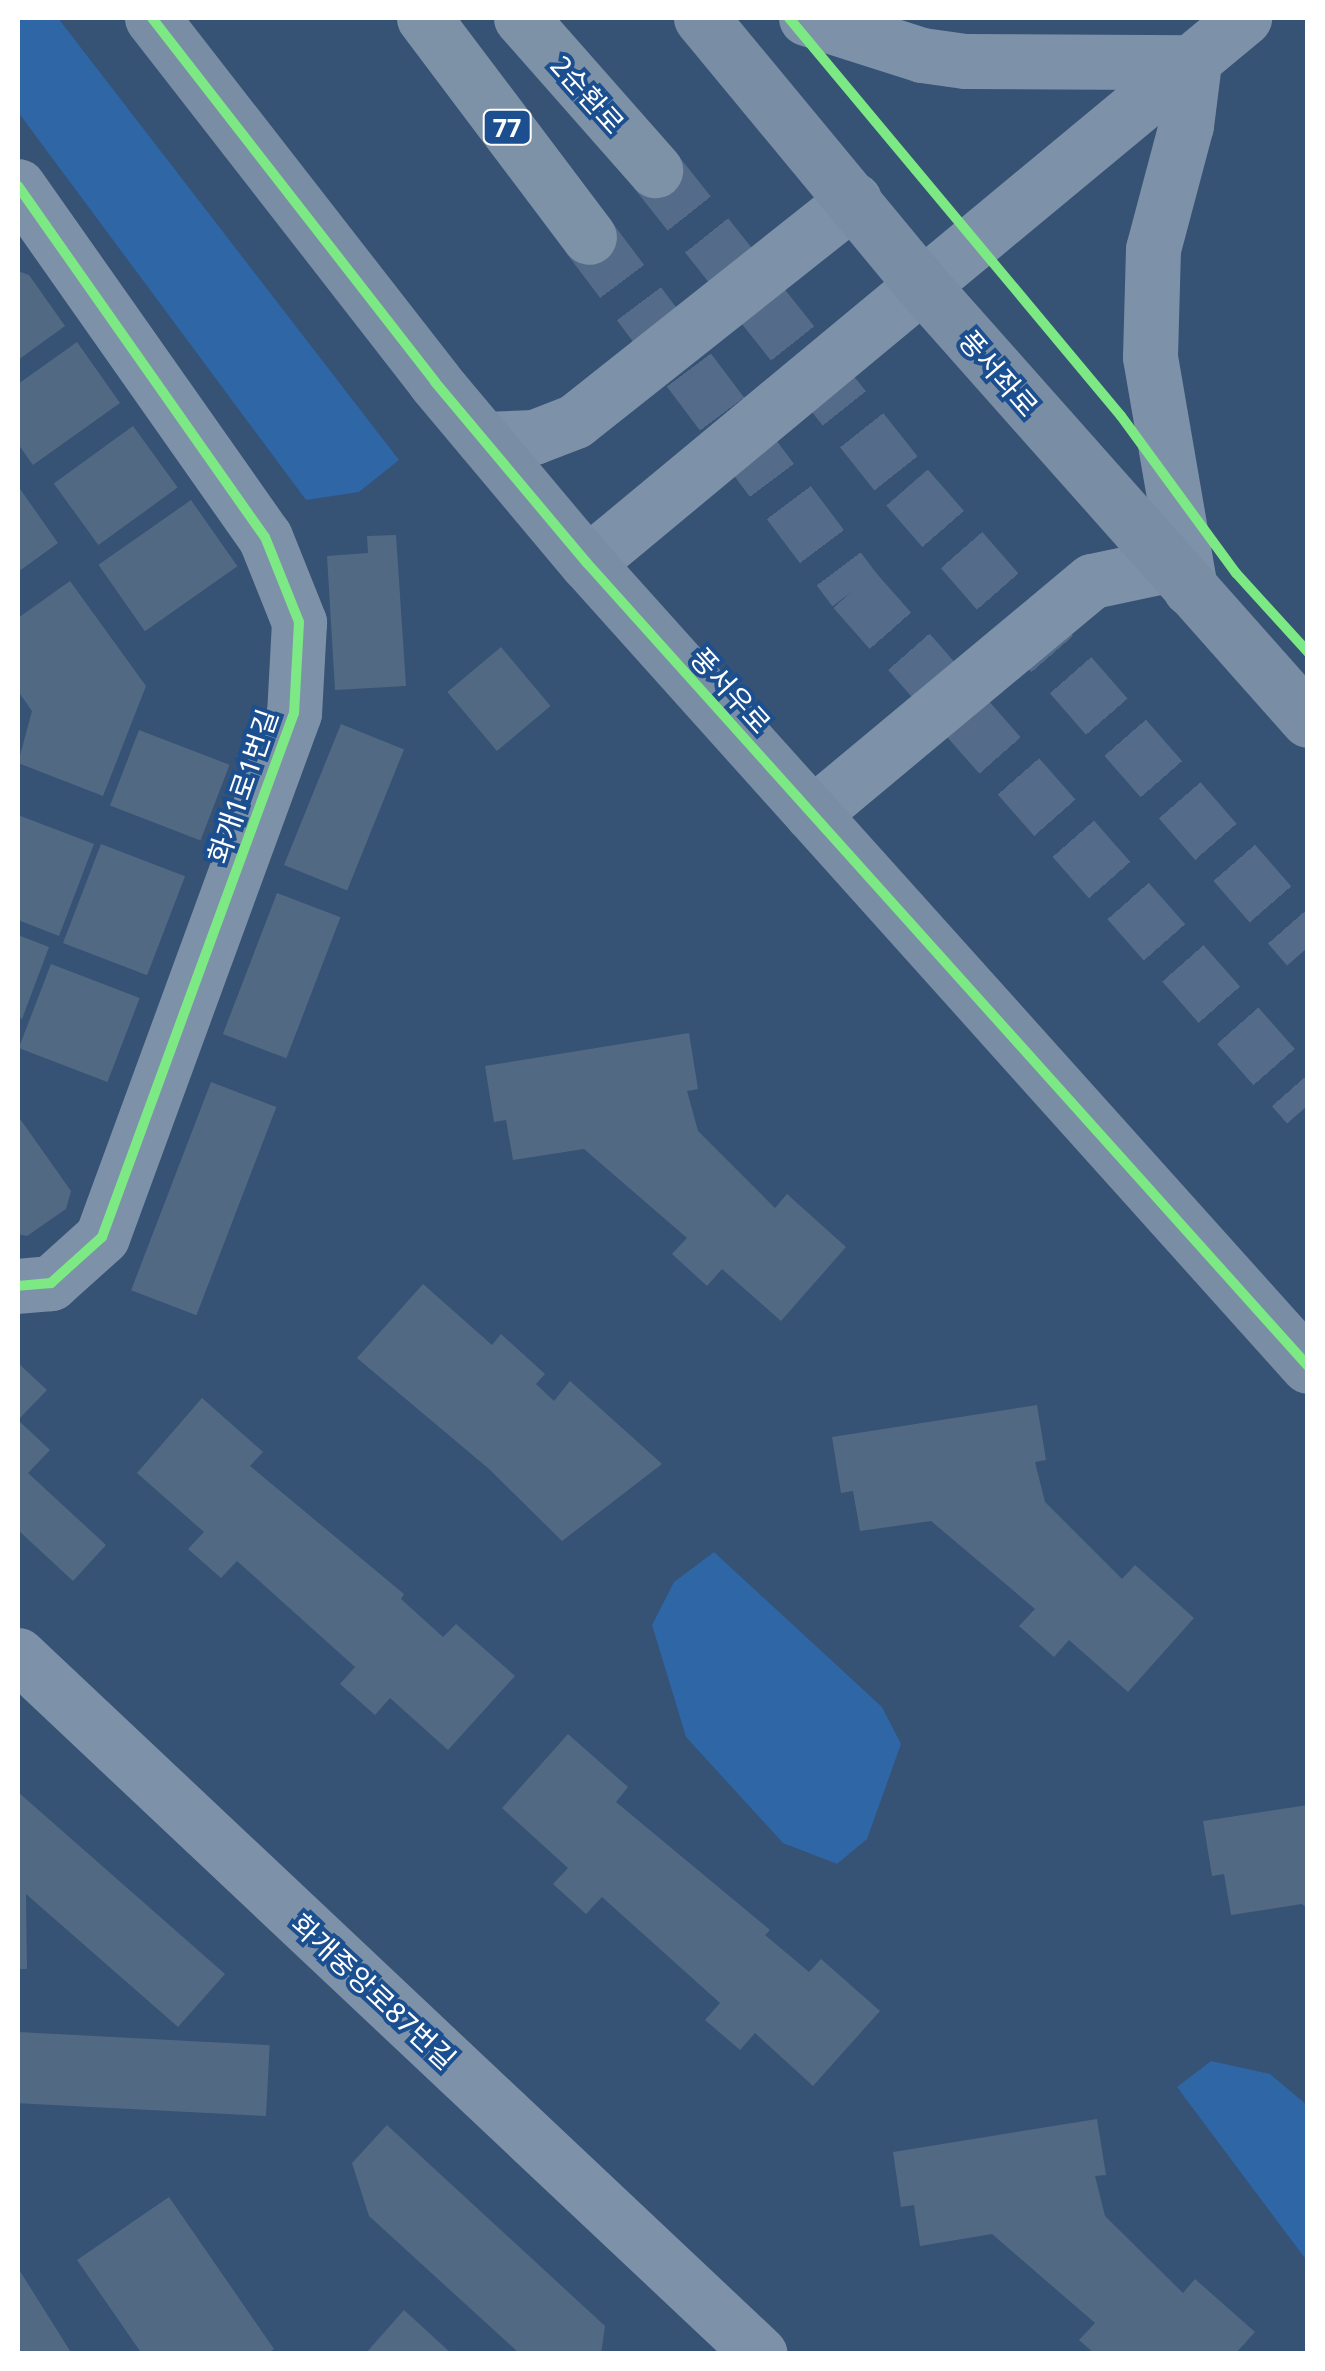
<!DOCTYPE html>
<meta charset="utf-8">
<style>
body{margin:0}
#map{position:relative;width:1325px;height:2371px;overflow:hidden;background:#365274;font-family:"Noto Sans","Noto Sans KR",sans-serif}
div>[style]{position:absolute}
.green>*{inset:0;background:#2f66a5}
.building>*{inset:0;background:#526984;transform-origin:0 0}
.highway-tunnel>*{height:55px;margin-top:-27.5px;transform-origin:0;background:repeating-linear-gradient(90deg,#546c89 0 55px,transparent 0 83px)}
.street>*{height:55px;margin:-27.5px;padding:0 27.5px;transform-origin:27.5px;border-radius:27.5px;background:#7d92a8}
.secondary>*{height:55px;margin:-27.5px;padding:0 27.5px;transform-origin:27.5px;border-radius:27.5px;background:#798da4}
.highway>*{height:55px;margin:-27.5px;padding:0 27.5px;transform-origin:27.5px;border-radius:27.5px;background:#7e92a7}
.cycleway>*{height:10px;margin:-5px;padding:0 5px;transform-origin:5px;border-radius:5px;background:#7ce984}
span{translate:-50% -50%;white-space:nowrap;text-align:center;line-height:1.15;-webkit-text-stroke:8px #1b4f8f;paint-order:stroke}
.shield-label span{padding:2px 8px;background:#1b4f8f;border:2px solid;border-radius:8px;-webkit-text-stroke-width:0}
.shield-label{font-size:25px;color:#fff;font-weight:700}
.street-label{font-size:28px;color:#fff}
.frame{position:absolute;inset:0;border:20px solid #fff;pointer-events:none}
</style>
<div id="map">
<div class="green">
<i style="clip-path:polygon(18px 18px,58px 18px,399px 460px,359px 492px,306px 500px,18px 112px)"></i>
<i style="clip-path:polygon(714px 1552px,882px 1707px,901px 1744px,867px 1839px,837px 1864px,783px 1843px,686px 1737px,652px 1625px,674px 1582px)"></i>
<i style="clip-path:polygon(1211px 2061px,1270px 2074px,1307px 2105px,1307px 2261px,1177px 2087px)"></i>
</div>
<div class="building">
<i style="clip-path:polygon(18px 271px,29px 275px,65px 326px,18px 360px)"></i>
<i style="clip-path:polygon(77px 342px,120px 403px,33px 465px,18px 444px,18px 384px)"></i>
<i style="left:133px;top:426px;width:76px;height:98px;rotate:54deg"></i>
<i style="clip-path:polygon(18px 486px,58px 543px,18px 572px)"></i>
<i style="left:191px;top:500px;width:81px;height:113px;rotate:55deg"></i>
<i style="clip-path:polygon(396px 535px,406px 686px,335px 690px,327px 556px,368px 553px,367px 536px)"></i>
<i style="clip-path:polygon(70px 581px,146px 686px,103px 796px,18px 763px,32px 711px,18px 691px,18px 618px)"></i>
<i style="left:501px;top:647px;width:77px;height:70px;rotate:50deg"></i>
<i style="left:341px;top:724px;width:68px;height:152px;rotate:22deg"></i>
<i style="left:139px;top:730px;width:97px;height:81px;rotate:21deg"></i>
<i style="clip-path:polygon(18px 815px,94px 844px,59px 936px,18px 920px)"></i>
<i style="left:101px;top:844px;width:90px;height:106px;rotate:21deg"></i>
<i style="left:277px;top:893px;width:68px;height:151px;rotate:21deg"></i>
<i style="clip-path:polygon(18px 935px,49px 947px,22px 1019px,18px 1017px)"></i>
<i style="left:51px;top:964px;width:95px;height:90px;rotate:21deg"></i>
<i style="clip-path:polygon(689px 1033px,698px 1089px,687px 1091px,698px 1131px,775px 1208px,787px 1194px,846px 1247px,781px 1321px,722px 1269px,707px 1286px,672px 1254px,687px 1238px,584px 1149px,513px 1160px,506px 1120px,494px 1122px,485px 1066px)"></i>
<i style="left:211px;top:1082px;width:70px;height:223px;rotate:21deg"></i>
<i style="clip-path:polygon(18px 1116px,71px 1191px,66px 1209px,27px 1236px,18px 1234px)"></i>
<i style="clip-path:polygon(423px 1284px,492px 1345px,501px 1334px,545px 1374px,536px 1384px,554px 1401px,570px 1381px,662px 1464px,562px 1541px,489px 1469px,357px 1358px)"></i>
<i style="clip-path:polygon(18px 1363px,47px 1390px,18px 1420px,50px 1450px,28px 1473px,106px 1545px,73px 1581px,18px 1530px)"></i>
<i style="clip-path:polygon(202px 1398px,263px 1452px,250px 1466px,404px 1594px,401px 1599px,443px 1637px,456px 1624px,515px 1676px,448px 1750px,390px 1698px,375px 1715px,340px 1684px,355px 1667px,237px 1561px,221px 1578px,188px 1549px,204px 1532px,137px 1473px)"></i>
<i style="clip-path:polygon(1037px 1405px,1046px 1460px,1035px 1462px,1045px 1502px,1122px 1579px,1135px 1565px,1194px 1618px,1128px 1692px,1069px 1640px,1054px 1657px,1019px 1626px,1035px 1609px,931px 1521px,860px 1531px,853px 1491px,841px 1493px,832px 1437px)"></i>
<i style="clip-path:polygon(568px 1734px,628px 1787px,616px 1802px,770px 1930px,765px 1935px,809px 1972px,821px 1959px,880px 2011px,813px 2086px,755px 2033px,740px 2050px,705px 2020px,720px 2003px,602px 1897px,586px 1914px,553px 1884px,568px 1868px,502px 1808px)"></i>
<i style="clip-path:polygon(18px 1792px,225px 1974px,178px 2027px,26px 1894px,27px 1969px,18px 1969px)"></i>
<i style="clip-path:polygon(1308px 1805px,1308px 1909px,1302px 1904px,1231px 1915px,1224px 1874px,1212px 1876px,1203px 1821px)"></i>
<i style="left:18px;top:2032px;width:252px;height:71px;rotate:3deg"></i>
<i style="clip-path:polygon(1097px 2119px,1106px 2175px,1095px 2176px,1105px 2216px,1183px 2293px,1195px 2279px,1255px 2332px,1235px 2354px,1095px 2354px,1079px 2340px,1095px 2323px,992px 2234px,920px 2246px,914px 2205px,901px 2207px,893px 2152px)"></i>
<i style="clip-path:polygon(387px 2125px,605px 2326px,601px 2354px,520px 2354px,369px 2216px,352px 2163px)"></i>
<i style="clip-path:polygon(169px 2197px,274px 2349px,267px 2354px,142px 2354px,77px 2260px)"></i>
<i style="clip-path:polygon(18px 2268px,72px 2354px,18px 2354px)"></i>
<i style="clip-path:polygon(404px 2310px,452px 2354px,365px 2354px)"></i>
</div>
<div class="highway-tunnel">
<i style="left:655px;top:170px;width:405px;rotate:51.5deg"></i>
<i style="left:907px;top:487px;width:610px;rotate:48.92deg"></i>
<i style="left:589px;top:237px;width:441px;rotate:53deg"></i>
<i style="left:854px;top:589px;width:687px;rotate:48.66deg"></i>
</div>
<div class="street">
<i style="left:806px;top:18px;width:122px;rotate:17.7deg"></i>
<i style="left:922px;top:55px;width:43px;rotate:7.9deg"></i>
<i style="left:965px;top:61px;width:229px;rotate:0.3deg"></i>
<i style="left:1194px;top:62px;width:64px;rotate:97.2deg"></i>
<i style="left:1186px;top:125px;width:128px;rotate:104.9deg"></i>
<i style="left:1153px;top:249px;width:108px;rotate:91.6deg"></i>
<i style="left:1150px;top:357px;width:235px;rotate:80.2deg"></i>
<i style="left:18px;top:186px;width:429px;rotate:54.9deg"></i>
<i style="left:265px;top:537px;width:92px;rotate:68.2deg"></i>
<i style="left:299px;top:622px;width:91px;rotate:93.1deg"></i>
<i style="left:294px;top:713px;width:558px;rotate:110.12deg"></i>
<i style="left:102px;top:1237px;width:69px;rotate:138deg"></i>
<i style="left:51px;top:1283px;width:33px;rotate:175deg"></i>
<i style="left:483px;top:439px;width:51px;rotate:-2.2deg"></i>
<i style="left:534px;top:437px;width:44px;rotate:-21.3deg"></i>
<i style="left:575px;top:421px;width:356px;rotate:-38.4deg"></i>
<i style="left:587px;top:563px;width:854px;rotate:-39.68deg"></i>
<i style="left:812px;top:814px;width:364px;rotate:-39.8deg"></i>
<i style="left:1092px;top:581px;width:78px;rotate:-11.9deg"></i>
<i style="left:18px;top:1655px;width:1019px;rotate:43.29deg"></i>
</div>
<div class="secondary">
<i style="left:152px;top:18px;width:461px;rotate:52.1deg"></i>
<i style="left:435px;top:382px;width:236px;rotate:50deg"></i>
<i style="left:587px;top:563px;width:1079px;rotate:48.08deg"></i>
<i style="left:701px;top:18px;width:345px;rotate:50.4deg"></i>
<i style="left:921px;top:284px;width:583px;rotate:48.41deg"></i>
</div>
<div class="highway">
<i style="left:424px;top:18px;width:274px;rotate:53deg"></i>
<i style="left:521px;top:18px;width:203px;rotate:48.6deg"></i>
</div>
<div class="cycleway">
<i style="left:152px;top:18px;width:461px;rotate:52.1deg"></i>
<i style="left:435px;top:382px;width:236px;rotate:50deg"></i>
<i style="left:587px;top:563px;width:1079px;rotate:48.08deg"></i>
<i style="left:789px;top:18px;width:518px;rotate:50.17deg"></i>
<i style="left:1121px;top:416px;width:195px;rotate:53.8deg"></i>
<i style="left:1236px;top:573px;width:107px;rotate:47.7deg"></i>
<i style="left:18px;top:186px;width:429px;rotate:54.9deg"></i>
<i style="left:265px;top:537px;width:92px;rotate:68.2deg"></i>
<i style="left:299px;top:622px;width:91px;rotate:93.1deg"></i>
<i style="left:294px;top:713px;width:558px;rotate:110.12deg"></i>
<i style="left:102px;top:1237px;width:69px;rotate:138deg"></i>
<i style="left:51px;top:1283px;width:33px;rotate:175deg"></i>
</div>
<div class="shield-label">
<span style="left:507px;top:127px">77</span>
</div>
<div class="street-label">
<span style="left:588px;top:94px;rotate:48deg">2순환로</span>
<span style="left:999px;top:373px;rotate:49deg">풍서좌로</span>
<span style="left:731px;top:690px;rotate:48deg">풍서우로</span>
<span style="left:242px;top:786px;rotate:-71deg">화개1로1번길</span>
<span style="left:374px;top:1991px;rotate:43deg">화개중앙로87번길</span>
</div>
<div class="frame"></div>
</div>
